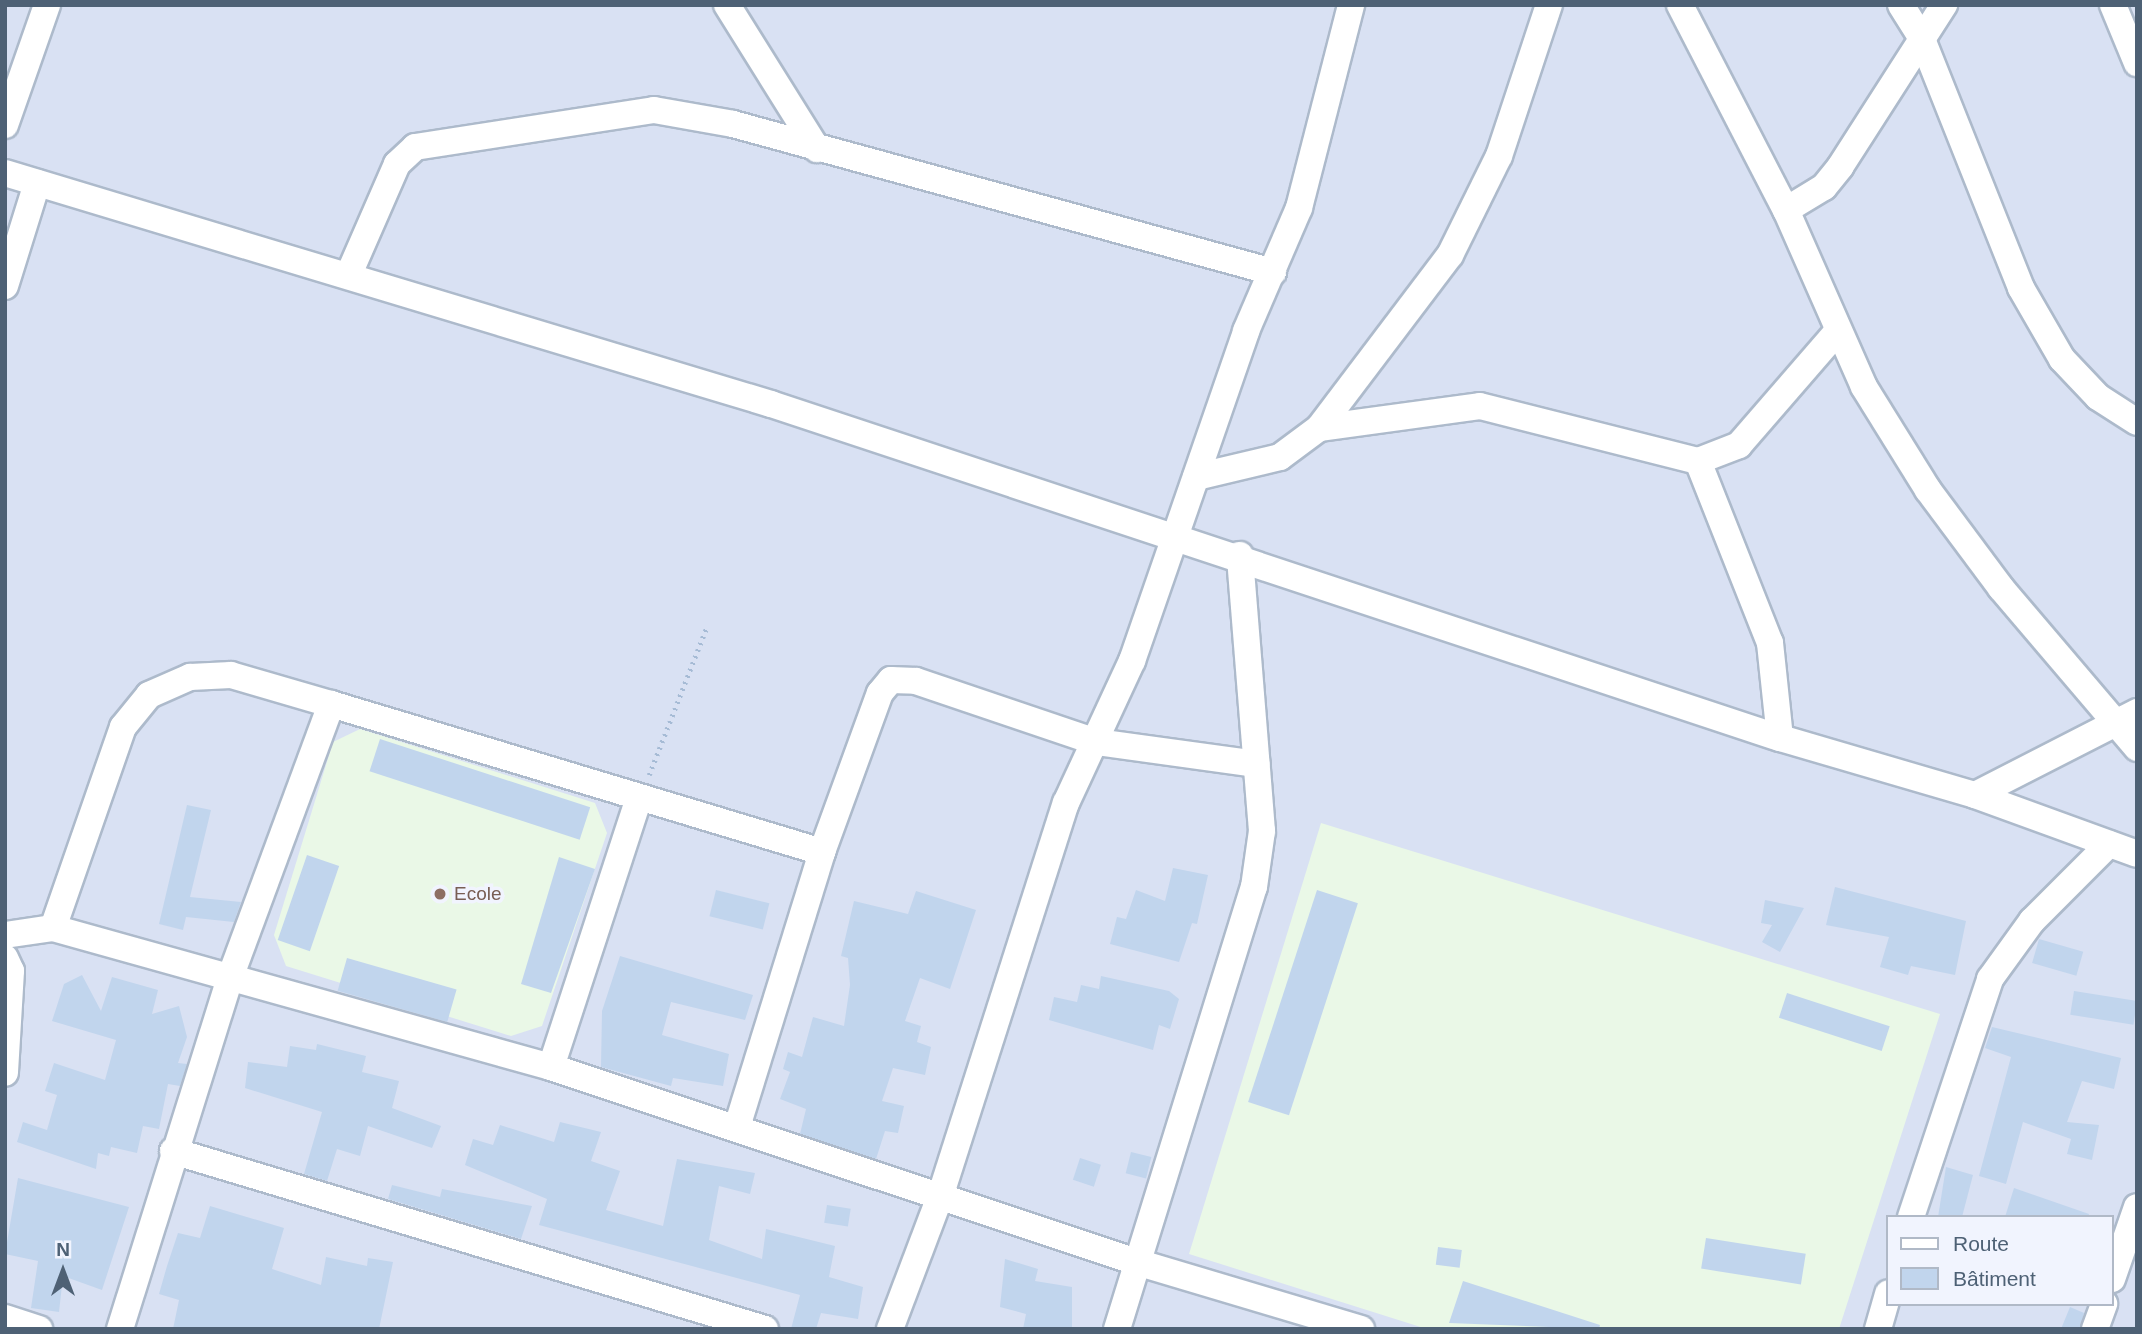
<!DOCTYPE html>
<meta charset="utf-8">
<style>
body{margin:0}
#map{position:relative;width:2142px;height:1334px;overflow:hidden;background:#eaeefb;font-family:Arial,sans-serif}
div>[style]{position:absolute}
.residential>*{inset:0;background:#d9e1f3}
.education>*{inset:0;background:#eaf8e7}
.building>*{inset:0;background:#c1d5ed;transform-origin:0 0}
.path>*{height:4.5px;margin-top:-2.25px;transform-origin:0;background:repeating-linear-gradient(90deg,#a6bbd5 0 2px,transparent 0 7px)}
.roads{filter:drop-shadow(2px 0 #adbacb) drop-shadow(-2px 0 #adbacb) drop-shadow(0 2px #adbacb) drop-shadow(0 -2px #adbacb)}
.street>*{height:26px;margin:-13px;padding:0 13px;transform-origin:13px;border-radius:13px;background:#fff}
.dots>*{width:19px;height:19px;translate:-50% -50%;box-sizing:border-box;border:4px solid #f1f4fe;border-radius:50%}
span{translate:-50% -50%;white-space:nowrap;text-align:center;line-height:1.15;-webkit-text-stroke:7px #f1f4fe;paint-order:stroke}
.education-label{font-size:19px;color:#785e54}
.left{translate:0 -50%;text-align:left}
.frame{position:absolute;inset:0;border:7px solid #4e6175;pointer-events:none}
.legend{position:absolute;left:1886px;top:1215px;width:228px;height:91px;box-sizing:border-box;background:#f1f4fe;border:2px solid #b0b9c7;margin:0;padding:9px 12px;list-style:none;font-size:21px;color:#4e6175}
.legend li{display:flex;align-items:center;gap:14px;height:35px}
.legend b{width:35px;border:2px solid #b0b9c7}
.north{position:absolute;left:28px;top:1236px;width:70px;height:70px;-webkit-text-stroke:5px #f1f4fe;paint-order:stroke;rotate:0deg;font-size:19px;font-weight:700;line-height:28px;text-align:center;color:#4e6175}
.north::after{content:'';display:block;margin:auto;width:24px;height:32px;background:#4e6175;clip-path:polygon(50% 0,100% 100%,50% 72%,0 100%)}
</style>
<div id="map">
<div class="residential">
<i style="clip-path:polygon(evenodd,5px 5px,2137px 5px,2137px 1329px,5px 1329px,5px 5px,1888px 1217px,2112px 1217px,2112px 1304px,1888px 1304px,1888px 1217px)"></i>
</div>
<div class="education">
<i style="clip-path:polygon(360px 729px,595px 803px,607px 833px,542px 1026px,511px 1036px,286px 966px,274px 935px,333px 742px)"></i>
<i style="clip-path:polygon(1321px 823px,1940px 1014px,1839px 1329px,1427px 1329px,1189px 1254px)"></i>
</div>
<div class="building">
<i style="left:380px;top:739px;width:221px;height:34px;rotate:18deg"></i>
<i style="clip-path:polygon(187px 805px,211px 810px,190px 897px,241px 902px,234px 922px,186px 917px,183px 930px,159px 924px)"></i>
<i style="left:307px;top:855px;width:34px;height:90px;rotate:19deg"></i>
<i style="clip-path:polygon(559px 857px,595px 869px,551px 993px,521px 984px)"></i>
<i style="clip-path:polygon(1173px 868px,1208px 875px,1197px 924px,1192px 923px,1179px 962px,1110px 944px,1117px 917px,1126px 919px,1136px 890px,1165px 901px)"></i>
<i style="clip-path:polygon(1835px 887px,1966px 921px,1955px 975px,1911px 966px,1908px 975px,1880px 967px,1889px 937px,1826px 925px)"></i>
<i style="left:716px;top:890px;width:55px;height:27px;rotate:14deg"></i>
<i style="left:1317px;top:890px;width:43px;height:223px;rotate:18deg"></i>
<i style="clip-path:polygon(916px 891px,976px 910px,950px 989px,920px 978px,905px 1021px,921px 1026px,917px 1042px,931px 1047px,925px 1075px,893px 1068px,882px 1101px,904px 1106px,898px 1133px,885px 1131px,876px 1159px,800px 1134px,806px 1109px,780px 1099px,790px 1072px,783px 1069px,788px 1052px,802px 1057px,813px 1017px,844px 1026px,850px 985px,848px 958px,841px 956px,854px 901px,908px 914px)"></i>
<i style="clip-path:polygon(1765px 900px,1804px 908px,1780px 952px,1762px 942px,1772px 925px,1761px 923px)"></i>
<i style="left:2039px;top:939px;width:46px;height:25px;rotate:16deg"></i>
<i style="clip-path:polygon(620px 956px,753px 995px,745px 1020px,671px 1002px,662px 1035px,729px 1054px,723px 1086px,673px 1078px,671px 1086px,601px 1067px,602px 1011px)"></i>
<i style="left:347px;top:958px;width:114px;height:34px;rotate:16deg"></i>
<i style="clip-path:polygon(82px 975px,101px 1011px,112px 977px,158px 990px,152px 1014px,179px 1006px,187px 1037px,178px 1063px,187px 1064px,180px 1086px,168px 1084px,159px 1129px,143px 1126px,137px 1153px,111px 1147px,109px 1156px,98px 1153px,96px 1169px,17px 1142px,23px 1122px,47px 1130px,57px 1095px,45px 1091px,54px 1063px,105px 1080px,116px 1040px,52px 1021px,64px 984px)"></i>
<i style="clip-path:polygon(1101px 976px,1169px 991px,1179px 999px,1170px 1029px,1159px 1025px,1153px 1050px,1049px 1020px,1054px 997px,1077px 1002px,1081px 985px,1099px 989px)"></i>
<i style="left:2074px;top:991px;width:64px;height:24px;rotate:9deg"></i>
<i style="left:1787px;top:993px;width:108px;height:26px;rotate:18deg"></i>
<i style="clip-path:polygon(1992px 1027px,2121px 1058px,2114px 1089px,2082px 1081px,2067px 1122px,2099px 1125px,2092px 1160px,2067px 1154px,2071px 1139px,2023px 1122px,2006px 1184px,1979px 1176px,2011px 1057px,1985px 1048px)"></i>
<i style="clip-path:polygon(317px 1044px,366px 1056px,362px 1072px,399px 1081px,392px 1108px,441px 1126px,432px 1148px,368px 1126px,360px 1156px,337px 1149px,327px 1181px,304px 1174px,322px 1112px,245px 1088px,248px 1062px,287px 1067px,290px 1046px,316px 1050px)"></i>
<i style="clip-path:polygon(560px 1122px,601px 1132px,591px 1161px,620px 1171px,606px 1210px,663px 1226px,677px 1159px,755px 1173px,750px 1194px,719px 1186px,709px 1240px,762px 1259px,766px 1229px,835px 1246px,829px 1277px,863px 1287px,858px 1319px,821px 1313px,816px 1329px,791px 1329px,800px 1295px,539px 1225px,547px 1199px,465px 1165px,473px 1139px,493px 1145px,500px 1125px,554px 1142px)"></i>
<i style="left:1131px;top:1152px;width:21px;height:22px;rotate:14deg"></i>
<i style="left:1080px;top:1158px;width:22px;height:23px;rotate:18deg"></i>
<i style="clip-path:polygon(1946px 1167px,1973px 1175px,1962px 1217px,1938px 1217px)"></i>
<i style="clip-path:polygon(18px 1178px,129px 1207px,102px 1290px,63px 1276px,59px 1312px,31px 1308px,38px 1261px,5px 1254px)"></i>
<i style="clip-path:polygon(392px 1185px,440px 1197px,442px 1189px,532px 1206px,521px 1239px,388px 1199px)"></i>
<i style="clip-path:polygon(2014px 1188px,2089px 1214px,2088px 1217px,2005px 1217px)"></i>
<i style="left:827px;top:1205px;width:24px;height:18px;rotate:9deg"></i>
<i style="clip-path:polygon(210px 1206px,284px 1228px,272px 1269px,321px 1285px,326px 1257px,367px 1266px,368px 1258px,393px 1262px,379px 1329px,173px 1329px,179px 1300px,159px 1294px,167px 1266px,178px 1233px,200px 1238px)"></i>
<i style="left:1706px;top:1238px;width:101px;height:31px;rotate:9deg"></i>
<i style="left:1438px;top:1247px;width:24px;height:18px;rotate:7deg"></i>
<i style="clip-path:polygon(1005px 1259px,1038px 1269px,1035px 1281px,1072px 1287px,1072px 1329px,1023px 1329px,1026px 1314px,1000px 1307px)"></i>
<i style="clip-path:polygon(1463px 1281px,1600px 1325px,1599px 1329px,1449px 1323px)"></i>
<i style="clip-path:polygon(2070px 1307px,2084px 1313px,2080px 1329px,2061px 1329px)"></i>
</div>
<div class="path">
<i style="left:649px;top:775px;width:157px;rotate:-68.7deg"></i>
</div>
<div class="roads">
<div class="street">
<i style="left:727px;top:5px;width:170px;rotate:58deg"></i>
<i style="left:1680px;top:5px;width:231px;rotate:62.7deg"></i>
<i style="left:1786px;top:210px;width:193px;rotate:66.2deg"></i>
<i style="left:1864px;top:387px;width:121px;rotate:58.1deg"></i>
<i style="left:1928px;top:490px;width:122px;rotate:53.3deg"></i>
<i style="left:2001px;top:588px;width:210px;rotate:49.6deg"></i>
<i style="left:1901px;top:5px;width:40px;rotate:58deg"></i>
<i style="left:1922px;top:39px;width:268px;rotate:68.3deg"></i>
<i style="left:2021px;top:288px;width:82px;rotate:60deg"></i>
<i style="left:2062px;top:359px;width:52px;rotate:46.5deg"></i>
<i style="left:2098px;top:397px;width:46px;rotate:32.7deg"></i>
<i style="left:2113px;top:5px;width:63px;rotate:67.5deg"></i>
<i style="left:5px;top:125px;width:127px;rotate:-70.7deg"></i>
<i style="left:5px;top:173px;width:800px;rotate:16.78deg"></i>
<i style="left:771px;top:404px;width:1063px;rotate:18.32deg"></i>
<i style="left:1780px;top:738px;width:203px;rotate:16.3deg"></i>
<i style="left:1975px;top:795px;width:172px;rotate:20deg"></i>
<i style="left:1786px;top:210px;width:44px;rotate:-31.2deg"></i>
<i style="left:1824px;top:187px;width:26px;rotate:-51deg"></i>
<i style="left:1840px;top:167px;width:193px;rotate:-57.3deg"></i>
<i style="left:349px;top:274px;width:120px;rotate:-66.4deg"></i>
<i style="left:397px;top:164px;width:25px;rotate:-43deg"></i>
<i style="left:415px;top:147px;width:242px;rotate:-8.8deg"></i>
<i style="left:654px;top:110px;width:80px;rotate:10deg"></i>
<i style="left:733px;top:124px;width:560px;rotate:15.33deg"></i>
<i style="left:5px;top:286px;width:108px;rotate:-72.7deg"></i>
<i style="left:1319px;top:428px;width:162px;rotate:-7.8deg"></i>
<i style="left:1480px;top:406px;width:225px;rotate:14.2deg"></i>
<i style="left:1196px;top:477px;width:86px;rotate:-13.4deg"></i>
<i style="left:1280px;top:457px;width:49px;rotate:-36.6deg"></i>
<i style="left:1319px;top:428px;width:217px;rotate:-52.9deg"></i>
<i style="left:1450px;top:255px;width:110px;rotate:-63.7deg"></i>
<i style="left:1499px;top:156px;width:159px;rotate:-71.7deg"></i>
<i style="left:1780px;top:738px;width:96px;rotate:-96deg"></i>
<i style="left:1770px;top:643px;width:196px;rotate:-111.6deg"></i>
<i style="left:1698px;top:461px;width:44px;rotate:-21.3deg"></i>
<i style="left:1739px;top:445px;width:150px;rotate:-49.1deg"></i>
<i style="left:1975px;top:795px;width:182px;rotate:-27.1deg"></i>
<i style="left:53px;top:928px;width:213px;rotate:-70.8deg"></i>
<i style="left:123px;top:727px;width:41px;rotate:-50.9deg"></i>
<i style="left:149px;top:695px;width:45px;rotate:-23.7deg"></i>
<i style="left:190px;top:677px;width:41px;rotate:-2.8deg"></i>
<i style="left:231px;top:675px;width:104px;rotate:16.2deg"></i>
<i style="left:5px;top:935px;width:49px;rotate:-8.3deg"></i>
<i style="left:53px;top:928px;width:517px;rotate:15.6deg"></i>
<i style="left:551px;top:1067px;width:613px;rotate:18.43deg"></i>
<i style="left:1133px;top:1261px;width:238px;rotate:16.6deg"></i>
<i style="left:5px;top:958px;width:14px;rotate:65deg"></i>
<i style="left:11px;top:971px;width:102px;rotate:93.4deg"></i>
<i style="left:551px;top:1067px;width:280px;rotate:-71.9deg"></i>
<i style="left:737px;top:1127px;width:288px;rotate:-72.8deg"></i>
<i style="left:822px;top:852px;width:169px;rotate:-70deg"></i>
<i style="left:880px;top:693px;width:17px;rotate:-50deg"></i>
<i style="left:891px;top:680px;width:25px;rotate:2deg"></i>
<i style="left:916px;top:681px;width:190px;rotate:18.7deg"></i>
<i style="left:1096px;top:742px;width:162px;rotate:7.8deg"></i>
<i style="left:173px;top:1151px;width:618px;rotate:16.73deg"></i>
<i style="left:1911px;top:1217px;width:251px;rotate:-71.6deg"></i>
<i style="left:1990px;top:979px;width:72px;rotate:-54.1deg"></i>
<i style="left:2032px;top:921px;width:109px;rotate:-45deg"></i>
<i style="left:2112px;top:1279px;width:76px;rotate:-70.9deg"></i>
<i style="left:5px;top:1318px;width:36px;rotate:18deg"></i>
<i style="left:120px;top:1329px;width:371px;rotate:-72.6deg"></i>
<i style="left:231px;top:975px;width:289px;rotate:-69.7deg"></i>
<i style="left:331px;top:704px;width:513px;rotate:16.77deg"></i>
<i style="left:890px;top:1329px;width:141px;rotate:-69.3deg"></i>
<i style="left:940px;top:1197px;width:414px;rotate:-72.3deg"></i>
<i style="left:1066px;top:803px;width:157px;rotate:-65.1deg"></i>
<i style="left:1132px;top:661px;width:349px;rotate:-70.9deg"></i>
<i style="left:1246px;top:331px;width:134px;rotate:-66.7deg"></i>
<i style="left:1299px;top:208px;width:210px;rotate:-75.6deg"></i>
<i style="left:1117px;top:1329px;width:463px;rotate:-72.8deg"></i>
<i style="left:1254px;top:887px;width:57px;rotate:-81.9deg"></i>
<i style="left:1262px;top:831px;width:277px;rotate:-94.6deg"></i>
<i style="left:1878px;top:1329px;width:37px;rotate:-74deg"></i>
<i style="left:2095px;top:1329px;width:27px;rotate:-70deg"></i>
</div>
</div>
<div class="dots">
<i style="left:440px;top:894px;background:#8d6e63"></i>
</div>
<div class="education-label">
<span class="left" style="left:454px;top:894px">Ecole</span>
</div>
<div class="frame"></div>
<ul class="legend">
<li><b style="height:9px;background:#fff"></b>Route</li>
<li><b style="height:19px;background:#c1d5ed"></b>Bâtiment</li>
</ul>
<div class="north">N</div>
</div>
